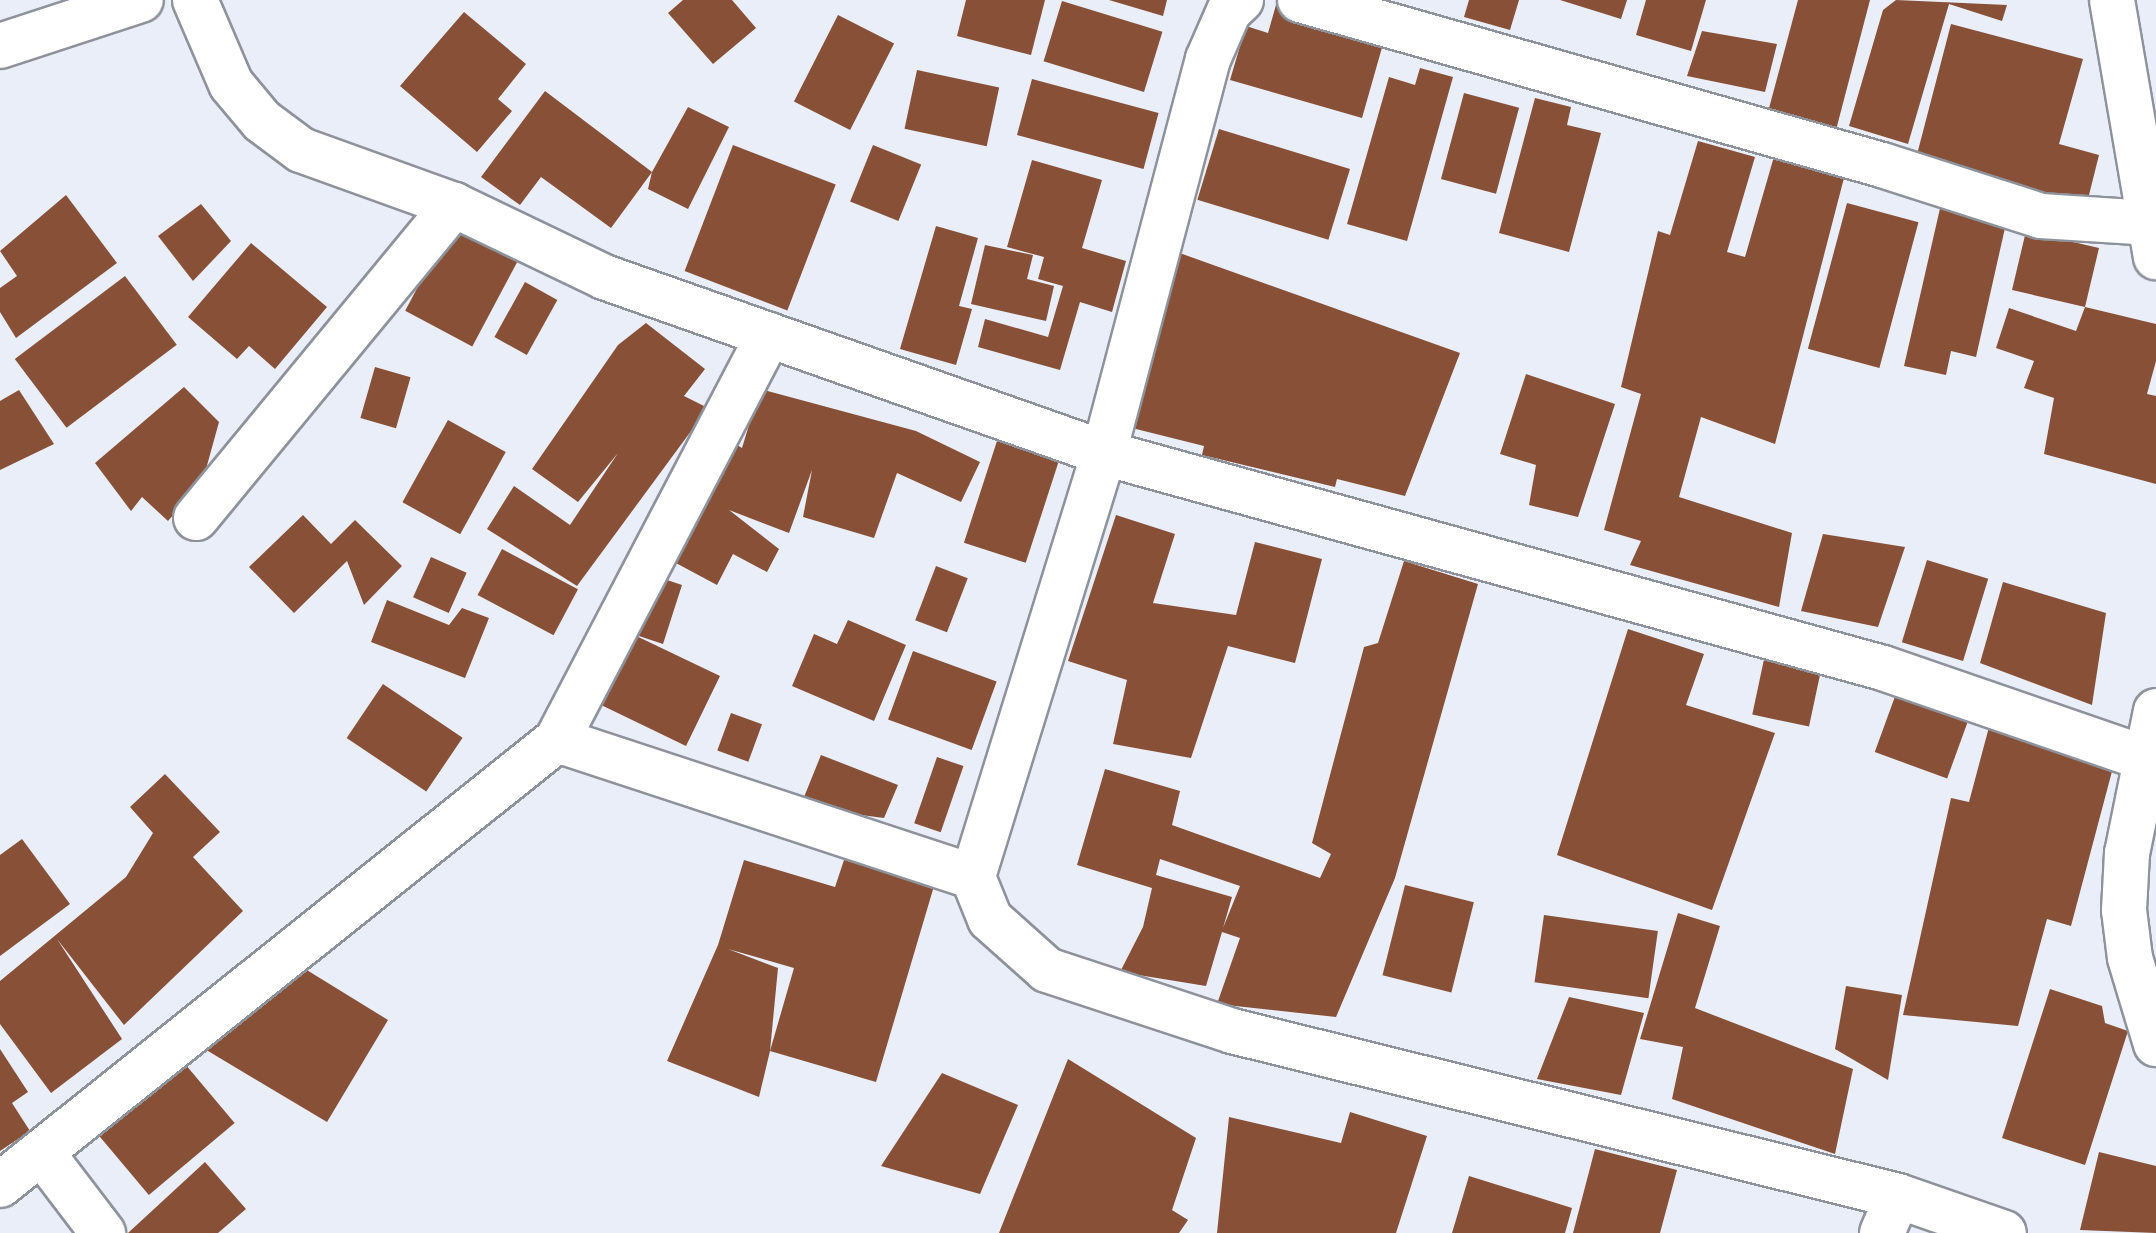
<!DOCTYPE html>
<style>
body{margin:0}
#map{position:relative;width:2156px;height:1233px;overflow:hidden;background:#eaeef8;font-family:Figtree,sans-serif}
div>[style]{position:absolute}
.building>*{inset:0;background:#875037;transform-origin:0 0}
.roads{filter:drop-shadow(2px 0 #8e929b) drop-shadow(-2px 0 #8e929b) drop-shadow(0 2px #8e929b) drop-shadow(0 -2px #8e929b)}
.street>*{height:44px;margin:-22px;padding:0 22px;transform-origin:22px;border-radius:22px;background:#fff}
span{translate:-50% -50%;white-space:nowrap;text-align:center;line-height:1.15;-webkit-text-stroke:8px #fafbfd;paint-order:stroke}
</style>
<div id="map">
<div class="building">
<i style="clip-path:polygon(683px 0,732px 0,756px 28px,713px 64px,668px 13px)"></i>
<i style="clip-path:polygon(966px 0,1045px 0,1031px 55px,957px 36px)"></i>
<i style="clip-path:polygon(1109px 0,1167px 0,1163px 16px)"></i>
<i style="clip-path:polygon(1469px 0,1519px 0,1510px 30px,1464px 17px)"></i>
<i style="clip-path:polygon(1560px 0,1627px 0,1621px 19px)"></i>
<i style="clip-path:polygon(1646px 0,1706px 0,1691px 51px,1636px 35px)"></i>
<i style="clip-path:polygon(1798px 0,1870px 0,1836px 130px,1768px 112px)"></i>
<i style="clip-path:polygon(1896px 0,2007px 5px,2002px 21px,1949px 4px,1908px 144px,1849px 126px,1883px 10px)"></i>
<i style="left:1062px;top:1px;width:105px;height:63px;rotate:17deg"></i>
<i style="clip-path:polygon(1276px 5px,1385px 37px,1362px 118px,1230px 80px,1246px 26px,1268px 33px)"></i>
<i style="clip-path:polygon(464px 12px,526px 64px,498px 99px,512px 111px,477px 152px,400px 86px)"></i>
<i style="left:838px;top:15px;width:63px;height:97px;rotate:27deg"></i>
<i style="clip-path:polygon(1951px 24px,2083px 59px,2059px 144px,2099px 155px,2085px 211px,1914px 166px)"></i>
<i style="clip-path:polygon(1702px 31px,1777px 44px,1765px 92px,1687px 76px)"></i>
<i style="clip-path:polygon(1420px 68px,1453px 77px,1407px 241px,1347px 224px,1389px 77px,1415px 85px)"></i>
<i style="left:917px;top:70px;width:84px;height:60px;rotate:12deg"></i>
<i style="left:1032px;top:79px;width:131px;height:58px;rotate:15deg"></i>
<i style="clip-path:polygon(545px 91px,652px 172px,688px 107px,729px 127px,688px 209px,648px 189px,652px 172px,611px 228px,541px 177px,520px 205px,481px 177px)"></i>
<i style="left:1464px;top:93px;width:57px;height:89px;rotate:15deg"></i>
<i style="clip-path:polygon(1535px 98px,1571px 107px,1567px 125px,1601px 133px,1569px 252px,1499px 233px)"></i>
<i style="left:1219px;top:129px;width:137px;height:74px;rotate:17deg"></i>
<i style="clip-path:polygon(1698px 141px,1755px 157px,1727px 252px,1745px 257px,1775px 153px,1845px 174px,1775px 444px,1701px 417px,1679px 497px,1792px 533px,1779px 607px,1630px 565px,1641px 541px,1604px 530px,1641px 394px,1621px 387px,1658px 231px,1670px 235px)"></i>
<i style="left:733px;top:145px;width:110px;height:135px;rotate:21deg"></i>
<i style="left:873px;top:145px;width:52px;height:61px;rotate:22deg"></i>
<i style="clip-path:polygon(1032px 160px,1102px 180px,1082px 248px,1126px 261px,1112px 312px,1080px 302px,1060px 370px,978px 347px,985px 319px,1048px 337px,1063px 286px,1038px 279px,1044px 257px,1007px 247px)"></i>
<i style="clip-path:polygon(66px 195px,117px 263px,16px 338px,0 312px,0 288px,17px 276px,0 251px)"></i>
<i style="left:1847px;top:203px;width:74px;height:151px;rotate:15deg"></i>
<i style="clip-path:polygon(201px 204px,231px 241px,193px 281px,158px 236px)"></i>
<i style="clip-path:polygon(1941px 204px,2007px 219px,1976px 357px,1951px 351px,1946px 375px,1904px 366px)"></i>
<i style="left:454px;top:219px;width:76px;height:104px;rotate:28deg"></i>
<i style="clip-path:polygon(936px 226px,978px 238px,959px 306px,972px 309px,956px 365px,900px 349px)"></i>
<i style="clip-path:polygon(2026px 231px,2099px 248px,2085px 307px,2156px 324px,2156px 361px,2147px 394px,2156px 396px,2156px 484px,2044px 454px,2054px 398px,2024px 388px,2034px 361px,1996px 348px,2009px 308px,2076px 331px,2085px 307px,2012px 290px)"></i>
<i style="clip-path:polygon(251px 243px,327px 307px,275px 369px,249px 346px,237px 359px,188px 317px)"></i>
<i style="clip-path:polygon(985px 245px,1033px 255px,1027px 279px,1054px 286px,1046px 321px,971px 304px)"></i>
<i style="clip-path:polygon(1174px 251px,1460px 353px,1405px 496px,1337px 479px,1335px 487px,1202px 455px,1204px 446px,1128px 427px)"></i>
<i style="left:125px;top:276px;width:86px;height:138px;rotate:53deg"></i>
<i style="left:525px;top:282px;width:37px;height:63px;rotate:29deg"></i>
<i style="clip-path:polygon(646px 323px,705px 369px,684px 396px,708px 408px,577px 586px,487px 529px,514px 486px,570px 525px,618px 453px,578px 502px,532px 469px,618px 345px)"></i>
<i style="left:375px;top:367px;width:37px;height:53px;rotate:16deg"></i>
<i style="clip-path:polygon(1526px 374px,1615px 404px,1578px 517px,1529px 505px,1536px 465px,1500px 454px)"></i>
<i style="clip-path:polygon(184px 387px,219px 422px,203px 480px,168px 521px,142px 497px,131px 511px,95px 463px)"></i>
<i style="clip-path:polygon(760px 389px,916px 431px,980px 462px,961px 502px,897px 473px,874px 538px,803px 517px,812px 470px,789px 533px,729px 510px,779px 549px,767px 572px,733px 554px,717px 585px,674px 562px,724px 437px,742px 448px)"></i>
<i style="clip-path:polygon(19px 390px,54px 444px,0 470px,0 401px)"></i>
<i style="left:448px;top:420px;width:66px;height:94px;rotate:29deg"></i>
<i style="left:997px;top:441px;width:65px;height:107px;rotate:18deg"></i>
<i style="clip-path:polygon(303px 515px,331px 544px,355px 520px,402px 566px,364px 605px,347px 561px,294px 613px,249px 567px)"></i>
<i style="clip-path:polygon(1116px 515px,1175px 534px,1153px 603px,1236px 615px,1255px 542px,1322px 559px,1295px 663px,1228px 646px,1191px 758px,1113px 744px,1127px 680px,1068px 661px)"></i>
<i style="clip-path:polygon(1823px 534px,1905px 547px,1878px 627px,1801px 611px)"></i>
<i style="left:502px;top:549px;width:86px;height:52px;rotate:28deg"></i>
<i style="left:431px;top:557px;width:39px;height:44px;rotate:24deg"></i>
<i style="left:1927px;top:560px;width:64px;height:86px;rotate:17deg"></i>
<i style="clip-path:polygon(evenodd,1404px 561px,1478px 584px,1395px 878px,1336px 1017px,1217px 1004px,1240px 938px,1222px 932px,1206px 986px,1120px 972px,1143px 927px,1152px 888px,1077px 865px,1105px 769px,1180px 791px,1172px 825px,1320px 878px,1331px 854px,1312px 843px,1364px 647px,1378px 643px,1404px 561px,1160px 859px,1240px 886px,1223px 928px,1232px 897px,1156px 875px,1160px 859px)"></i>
<i style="left:936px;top:566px;width:34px;height:58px;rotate:21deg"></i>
<i style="clip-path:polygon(649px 574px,682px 585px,663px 644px,630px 633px,720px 676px,686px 746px,597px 703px)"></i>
<i style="clip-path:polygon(2003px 582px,2106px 613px,2092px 705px,1980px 663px)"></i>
<i style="clip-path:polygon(387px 600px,449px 625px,462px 608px,489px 618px,465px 678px,371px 642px)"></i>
<i style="clip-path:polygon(848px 620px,906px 645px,874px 721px,792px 686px,814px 634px,837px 644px)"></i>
<i style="clip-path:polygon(1628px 629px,1704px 654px,1686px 705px,1775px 733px,1712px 910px,1557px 855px)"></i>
<i style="left:1766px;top:650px;width:58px;height:66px;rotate:12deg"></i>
<i style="left:913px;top:651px;width:89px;height:73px;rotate:20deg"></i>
<i style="left:383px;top:684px;width:96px;height:65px;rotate:34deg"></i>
<i style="left:1897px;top:691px;width:77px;height:65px;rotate:20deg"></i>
<i style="left:731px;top:713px;width:33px;height:40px;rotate:20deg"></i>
<i style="clip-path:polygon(1989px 727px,2115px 760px,2071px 926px,2047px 919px,2018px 1026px,1903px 1015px,1951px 798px,1969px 802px)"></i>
<i style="clip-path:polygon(821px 755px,898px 785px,884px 818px,800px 807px)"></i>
<i style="left:937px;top:757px;width:28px;height:70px;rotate:19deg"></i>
<i style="clip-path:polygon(165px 774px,220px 832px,193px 857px,243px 911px,124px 1025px,57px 939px,122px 1039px,51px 1093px,0 1024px,0 981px,126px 877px,153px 833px,130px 807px)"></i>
<i style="clip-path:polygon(22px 839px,70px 904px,0 956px,0 855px)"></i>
<i style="clip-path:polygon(evenodd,744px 860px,835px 887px,844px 860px,934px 886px,876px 1082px,770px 1051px,759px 1097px,667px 1061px,718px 945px,744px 860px,728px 949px,794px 968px,770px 1051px,778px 968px,728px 949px)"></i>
<i style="left:1405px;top:885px;width:71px;height:93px;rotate:14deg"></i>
<i style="clip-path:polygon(1678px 913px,1720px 926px,1695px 1008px,1853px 1069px,1835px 1154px,1672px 1099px,1683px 1047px,1640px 1039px)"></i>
<i style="left:1544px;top:915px;width:115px;height:68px;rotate:8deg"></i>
<i style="clip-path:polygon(297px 964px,388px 1020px,327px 1122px,203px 1048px)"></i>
<i style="clip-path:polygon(1846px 986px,1902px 995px,1888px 1080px,1835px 1049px)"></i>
<i style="clip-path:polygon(2050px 989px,2102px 1006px,2105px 1023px,2128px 1031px,2085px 1165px,2002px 1138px)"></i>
<i style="clip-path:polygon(1569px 997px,1644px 1013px,1621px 1095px,1537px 1079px)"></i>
<i style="clip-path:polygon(0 1049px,28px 1092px,12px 1103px,30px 1131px,0 1151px)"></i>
<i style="left:180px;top:1058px;width:85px;height:112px;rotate:50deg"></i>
<i style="clip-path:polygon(1068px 1059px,1196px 1138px,1172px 1210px,1188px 1220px,1179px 1233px,999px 1233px)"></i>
<i style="clip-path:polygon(942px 1073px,1018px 1105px,980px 1194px,881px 1166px)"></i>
<i style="clip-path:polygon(1350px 1112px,1427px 1136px,1396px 1233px,1217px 1233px,1229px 1117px,1341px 1143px)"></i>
<i style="clip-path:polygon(1595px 1149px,1677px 1170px,1660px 1233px,1573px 1233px)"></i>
<i style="clip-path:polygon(2099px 1152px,2156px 1166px,2156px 1233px,2080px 1230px)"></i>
<i style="clip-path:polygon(205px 1162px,246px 1209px,218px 1233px,128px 1233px)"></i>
<i style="clip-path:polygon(1469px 1176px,1572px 1208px,1565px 1233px,1452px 1233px)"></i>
</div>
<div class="roads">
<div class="street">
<i style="left:195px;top:0;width:91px;rotate:66.8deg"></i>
<i style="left:231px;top:84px;width:48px;rotate:50deg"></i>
<i style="left:262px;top:121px;width:49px;rotate:36.6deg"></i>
<i style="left:301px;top:150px;width:163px;rotate:19.8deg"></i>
<i style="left:1241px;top:0;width:16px;rotate:137deg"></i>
<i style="left:1229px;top:11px;width:52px;rotate:113.6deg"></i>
<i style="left:1208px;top:59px;width:407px;rotate:104.8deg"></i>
<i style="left:1104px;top:453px;width:444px;rotate:107.2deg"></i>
<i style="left:973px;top:877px;width:45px;rotate:68deg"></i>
<i style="left:990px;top:919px;width:76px;rotate:41.8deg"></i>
<i style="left:1047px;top:970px;width:195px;rotate:18.2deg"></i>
<i style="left:1232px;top:1031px;width:686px;rotate:13.91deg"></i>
<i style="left:1898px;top:1196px;width:112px;rotate:19.2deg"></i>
<i style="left:1300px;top:0;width:605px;rotate:15.83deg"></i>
<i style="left:1882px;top:165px;width:167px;rotate:17.8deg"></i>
<i style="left:2041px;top:216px;width:107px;rotate:3.7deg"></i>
<i style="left:2112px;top:0;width:261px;rotate:80.3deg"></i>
<i style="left:0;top:46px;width:148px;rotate:-18.1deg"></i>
<i style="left:196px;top:518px;width:406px;rotate:-50.5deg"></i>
<i style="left:454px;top:205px;width:166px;rotate:25.6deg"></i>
<i style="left:604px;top:277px;width:530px;rotate:19.39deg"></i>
<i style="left:1104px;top:453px;width:808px;rotate:15.43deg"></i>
<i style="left:1883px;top:668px;width:276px;rotate:19deg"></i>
<i style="left:2156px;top:711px;width:145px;rotate:101.5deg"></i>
<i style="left:2127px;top:853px;width:57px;rotate:93deg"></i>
<i style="left:2124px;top:910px;width:48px;rotate:82.9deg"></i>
<i style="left:2130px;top:958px;width:90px;rotate:73.2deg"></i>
<i style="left:557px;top:740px;width:438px;rotate:18.2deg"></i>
<i style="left:42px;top:1153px;width:101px;rotate:52.7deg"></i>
<i style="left:0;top:1185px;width:713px;rotate:-38.62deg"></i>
<i style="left:557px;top:740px;width:457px;rotate:-62.4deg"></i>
<i style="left:1882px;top:1233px;width:40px;rotate:-66.6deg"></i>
</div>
</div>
</div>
